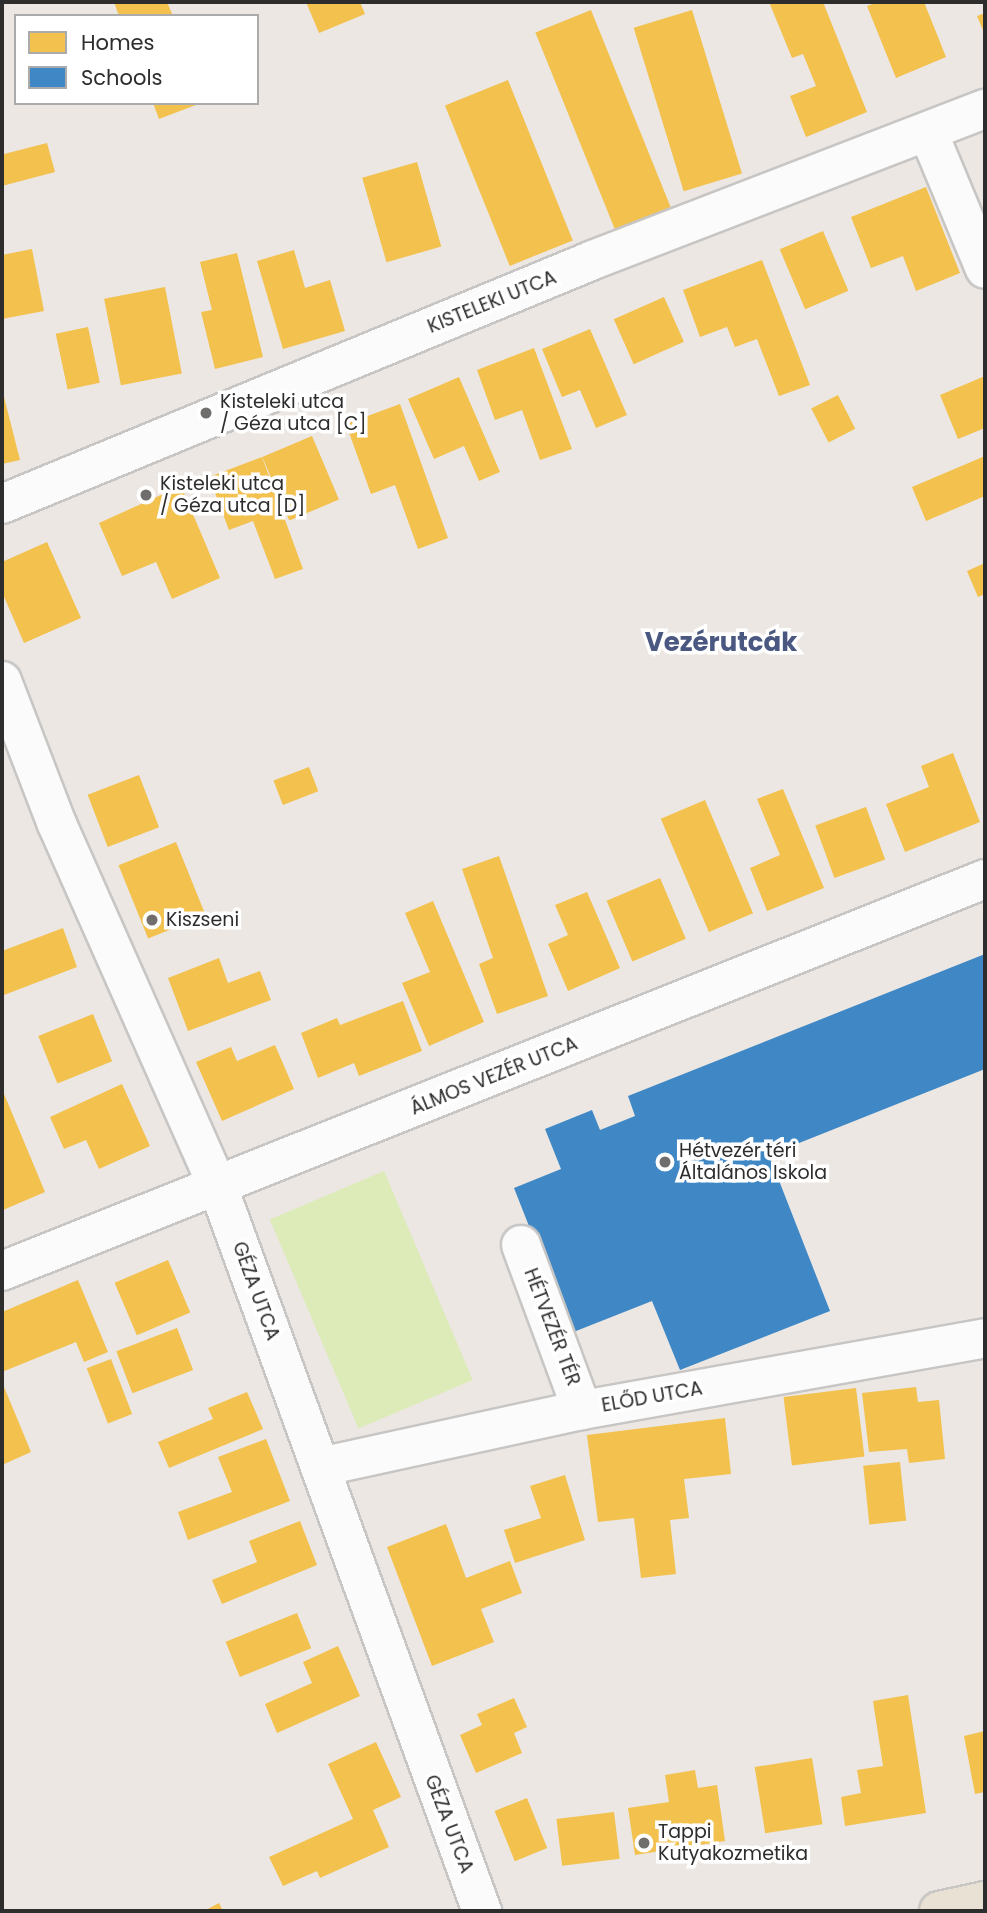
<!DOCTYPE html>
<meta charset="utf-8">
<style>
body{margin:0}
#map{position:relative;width:987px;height:1913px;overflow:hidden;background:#ece7e2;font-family:Poppins,sans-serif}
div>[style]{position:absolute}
.pitch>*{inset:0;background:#dcebb8;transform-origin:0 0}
.homes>*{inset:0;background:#f2c14e;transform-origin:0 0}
.schools>*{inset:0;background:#3f88c5}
.roads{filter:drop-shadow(2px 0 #c7c6c5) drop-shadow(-2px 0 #c7c6c5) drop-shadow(0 2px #c7c6c5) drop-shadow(0 -2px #c7c6c5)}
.street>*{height:38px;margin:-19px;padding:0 19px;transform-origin:19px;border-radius:19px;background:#fcfbfb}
.primary>*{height:38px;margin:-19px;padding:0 19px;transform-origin:19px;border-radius:19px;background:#e9e2d4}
.dots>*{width:19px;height:19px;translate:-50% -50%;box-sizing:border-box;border:4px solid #fff;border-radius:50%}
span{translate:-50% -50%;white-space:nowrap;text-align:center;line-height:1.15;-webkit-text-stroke:7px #fff;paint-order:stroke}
.street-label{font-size:19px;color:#2d2d2d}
.poi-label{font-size:19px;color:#2d2d2d}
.left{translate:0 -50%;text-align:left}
.district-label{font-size:26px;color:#4a5781;font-weight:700}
.frame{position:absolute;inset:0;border:4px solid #2d2d2d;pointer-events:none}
.legend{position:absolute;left:14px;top:14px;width:245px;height:91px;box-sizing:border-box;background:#fff;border:2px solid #ababab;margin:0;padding:9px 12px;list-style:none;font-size:21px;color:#2d2d2d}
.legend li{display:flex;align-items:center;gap:14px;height:35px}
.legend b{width:35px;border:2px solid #ababab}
</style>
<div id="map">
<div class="pitch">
<i style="left:384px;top:1171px;width:227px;height:124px;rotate:67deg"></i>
</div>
<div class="homes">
<i style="clip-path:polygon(114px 2px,167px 2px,173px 16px,119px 16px)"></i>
<i style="clip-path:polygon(306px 2px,360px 2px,365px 14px,319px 33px)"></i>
<i style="clip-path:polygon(769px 2px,823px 2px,867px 112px,806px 137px,790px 96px,816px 86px,803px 54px,792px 58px)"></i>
<i style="clip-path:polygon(878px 2px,924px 2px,946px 57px,896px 78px,867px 6px)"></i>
<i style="left:591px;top:10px;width:213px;height:60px;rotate:68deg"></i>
<i style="left:692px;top:10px;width:171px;height:61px;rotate:73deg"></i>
<i style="clip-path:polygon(985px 13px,985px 35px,977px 16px)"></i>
<i style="left:508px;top:80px;width:173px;height:68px;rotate:68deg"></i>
<i style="clip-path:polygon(153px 103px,201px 103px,159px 119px)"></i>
<i style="clip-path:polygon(47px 143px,55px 172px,2px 186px,2px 150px,4px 154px)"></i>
<i style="left:417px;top:162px;width:88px;height:57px;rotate:74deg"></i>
<i style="clip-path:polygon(926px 187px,960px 273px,916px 291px,903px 256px,871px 268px,851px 217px)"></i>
<i style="left:823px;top:231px;width:65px;height:47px;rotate:67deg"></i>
<i style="clip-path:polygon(32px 249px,44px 311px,2px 319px,2px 255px)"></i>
<i style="clip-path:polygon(294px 250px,305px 288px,330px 280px,345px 331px,283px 349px,257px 261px)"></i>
<i style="clip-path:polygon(237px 253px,263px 357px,215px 369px,201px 312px,212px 310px,200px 262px)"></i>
<i style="clip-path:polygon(762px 260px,810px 385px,779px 396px,757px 339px,735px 347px,727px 327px,700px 337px,683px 290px)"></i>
<i style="left:165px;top:287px;width:88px;height:62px;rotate:79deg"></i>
<i style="left:664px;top:297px;width:49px;height:55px;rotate:66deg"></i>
<i style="left:88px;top:327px;width:57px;height:33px;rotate:78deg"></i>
<i style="clip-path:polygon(590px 329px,627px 415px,596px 428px,580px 390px,562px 397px,542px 349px)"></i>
<i style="clip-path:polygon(534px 348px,572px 449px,540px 460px,522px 410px,495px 420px,477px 370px)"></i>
<i style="clip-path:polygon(985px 376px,985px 428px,958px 439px,940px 395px)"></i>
<i style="clip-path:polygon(459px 377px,500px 472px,479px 481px,464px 446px,434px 459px,408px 399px)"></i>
<i style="clip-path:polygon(2px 389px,20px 460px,2px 464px)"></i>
<i style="left:838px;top:395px;width:38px;height:30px;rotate:63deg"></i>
<i style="clip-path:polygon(400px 404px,448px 538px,418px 549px,395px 485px,371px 494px,346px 424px)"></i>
<i style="left:312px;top:436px;width:69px;height:54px;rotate:67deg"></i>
<i style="clip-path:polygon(985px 456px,985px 496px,926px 521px,912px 487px)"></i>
<i style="clip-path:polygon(262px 457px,303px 569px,275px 579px,253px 521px,229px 530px,209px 477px)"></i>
<i style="clip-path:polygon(181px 486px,220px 578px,172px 599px,156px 562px,122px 576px,99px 523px)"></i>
<i style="clip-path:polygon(47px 542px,81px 618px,24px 643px,2px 592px,2px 562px)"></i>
<i style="clip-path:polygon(985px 563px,985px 594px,978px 597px,967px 571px)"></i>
<i style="clip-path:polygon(953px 753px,980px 822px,905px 852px,886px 804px,929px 787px,921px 766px)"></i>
<i style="left:309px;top:767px;width:26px;height:38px;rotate:69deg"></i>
<i style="left:139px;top:775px;width:56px;height:55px;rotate:69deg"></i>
<i style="clip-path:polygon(783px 789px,824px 888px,767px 911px,750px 868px,780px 855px,757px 799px)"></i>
<i style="left:705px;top:800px;width:123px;height:48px;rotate:67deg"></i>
<i style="left:866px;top:807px;width:56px;height:54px;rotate:70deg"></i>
<i style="left:176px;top:842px;width:79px;height:62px;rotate:68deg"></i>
<i style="clip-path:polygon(499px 856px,548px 996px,497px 1014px,479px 964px,493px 958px,462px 869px)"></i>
<i style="left:660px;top:878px;width:66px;height:58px;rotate:67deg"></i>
<i style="clip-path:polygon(587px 892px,620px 968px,568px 991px,548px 944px,568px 935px,555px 905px)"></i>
<i style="clip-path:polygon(433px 901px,484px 1022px,429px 1046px,402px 983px,430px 972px,405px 913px)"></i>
<i style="clip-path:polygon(63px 928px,77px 967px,4px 995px,2px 951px)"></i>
<i style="clip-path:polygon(219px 958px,228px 983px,260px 971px,271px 1000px,188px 1031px,168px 978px)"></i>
<i style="clip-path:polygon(403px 1001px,422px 1051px,359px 1076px,354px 1063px,318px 1078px,301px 1033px,337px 1018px,340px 1025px)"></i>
<i style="left:93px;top:1014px;width:51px;height:59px;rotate:68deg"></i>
<i style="clip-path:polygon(275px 1045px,294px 1089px,222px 1121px,196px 1062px,231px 1047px,237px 1061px)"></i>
<i style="clip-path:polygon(122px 1084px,150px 1146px,99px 1169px,86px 1140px,64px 1149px,50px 1117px)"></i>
<i style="clip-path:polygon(2px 1089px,45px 1192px,3px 1210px,2px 1207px)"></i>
<i style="left:168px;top:1260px;width:57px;height:58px;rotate:67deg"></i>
<i style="clip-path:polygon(78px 1280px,108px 1352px,84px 1362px,76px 1342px,2px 1372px,2px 1312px)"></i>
<i style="left:177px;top:1328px;width:45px;height:65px;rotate:69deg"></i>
<i style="left:111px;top:1359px;width:59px;height:26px;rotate:69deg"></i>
<i style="clip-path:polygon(2px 1382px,31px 1452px,2px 1465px)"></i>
<i style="clip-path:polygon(916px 1387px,918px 1402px,939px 1400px,945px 1459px,909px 1463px,907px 1449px,869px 1452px,862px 1393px)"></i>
<i style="left:856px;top:1388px;width:69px;height:73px;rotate:83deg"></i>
<i style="clip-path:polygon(247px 1392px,263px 1429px,169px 1468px,158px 1442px,213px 1419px,208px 1408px)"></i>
<i style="clip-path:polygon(725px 1418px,731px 1474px,684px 1479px,689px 1518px,670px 1520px,676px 1574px,641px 1578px,634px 1518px,598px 1522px,587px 1435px)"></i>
<i style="clip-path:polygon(266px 1439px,290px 1501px,188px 1540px,178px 1512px,232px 1492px,218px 1457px)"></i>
<i style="left:900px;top:1462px;width:59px;height:37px;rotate:84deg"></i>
<i style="clip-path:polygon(565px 1475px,585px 1540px,515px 1563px,504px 1530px,541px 1518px,530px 1486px)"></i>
<i style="clip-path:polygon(300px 1521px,317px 1565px,222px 1604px,212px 1580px,257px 1562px,249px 1541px)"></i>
<i style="clip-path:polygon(446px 1524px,466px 1578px,510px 1561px,522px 1593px,481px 1609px,494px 1642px,432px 1666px,387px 1547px)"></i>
<i style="left:297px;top:1613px;width:38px;height:77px;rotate:68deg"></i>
<i style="clip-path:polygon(338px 1646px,360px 1696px,277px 1733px,265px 1704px,312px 1683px,303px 1662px)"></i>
<i style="clip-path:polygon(908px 1695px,926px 1813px,845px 1826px,841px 1797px,861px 1793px,857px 1770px,883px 1766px,873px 1701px)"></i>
<i style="clip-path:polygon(514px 1698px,527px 1727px,514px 1733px,522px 1753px,476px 1773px,460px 1735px,482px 1725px,477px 1714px)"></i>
<i style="clip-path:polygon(985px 1731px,985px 1792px,975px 1794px,964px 1736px)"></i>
<i style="clip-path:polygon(376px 1742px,401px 1797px,373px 1810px,389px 1847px,320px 1878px,317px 1871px,283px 1886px,269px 1857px,353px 1819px,328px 1764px)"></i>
<i style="left:812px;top:1758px;width:67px;height:58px;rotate:81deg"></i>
<i style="clip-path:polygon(695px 1770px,698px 1788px,717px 1785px,725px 1841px,635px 1855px,628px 1808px,669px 1802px,665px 1775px)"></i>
<i style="left:527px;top:1798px;width:54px;height:35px;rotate:68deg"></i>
<i style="left:614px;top:1812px;width:47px;height:58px;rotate:83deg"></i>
<i style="clip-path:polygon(219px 1903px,223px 1911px,204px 1911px)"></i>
</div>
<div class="schools">
<i style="clip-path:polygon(985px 954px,985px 1069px,769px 1155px,830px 1311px,680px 1370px,652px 1301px,571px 1333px,514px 1188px,561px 1169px,545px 1129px,592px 1110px,600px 1130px,635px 1116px,628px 1096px)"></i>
</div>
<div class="roads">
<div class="street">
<i style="left:928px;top:132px;width:148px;rotate:67.4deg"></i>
<i style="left:2px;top:504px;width:639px;rotate:-22.43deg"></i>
<i style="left:593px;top:260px;width:420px;rotate:-21.1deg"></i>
<i style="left:2px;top:681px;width:153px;rotate:69deg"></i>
<i style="left:57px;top:824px;width:397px;rotate:66.1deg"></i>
<i style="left:218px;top:1187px;width:771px;rotate:69.97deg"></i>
<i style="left:521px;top:1245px;width:176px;rotate:69.7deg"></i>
<i style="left:2px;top:1271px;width:1058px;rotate:-21.74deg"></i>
<i style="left:320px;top:1467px;width:268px;rotate:-12.3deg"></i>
<i style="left:582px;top:1410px;width:409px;rotate:-10.1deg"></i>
</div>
<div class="primary">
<i style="left:939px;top:1911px;width:47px;rotate:-12.3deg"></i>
</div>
</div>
<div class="dots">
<i style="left:206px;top:413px;background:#706e6c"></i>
<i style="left:146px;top:495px;background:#706e6c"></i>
<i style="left:152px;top:920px;background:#706e6c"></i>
<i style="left:665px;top:1162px;background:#706e6c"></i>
<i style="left:644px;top:1843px;background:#706e6c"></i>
</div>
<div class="street-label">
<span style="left:492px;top:302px;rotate:-22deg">KISTELEKI UTCA</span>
<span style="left:494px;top:1076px;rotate:-22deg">ÁLMOS VEZÉR UTCA</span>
<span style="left:256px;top:1291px;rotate:70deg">GÉZA UTCA</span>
<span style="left:552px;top:1327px;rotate:69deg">HÉTVEZÉR TÉR</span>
<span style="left:652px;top:1397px;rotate:-10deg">ELŐD UTCA</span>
<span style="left:449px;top:1824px;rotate:69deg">GÉZA UTCA</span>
</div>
<div class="poi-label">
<span class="left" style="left:220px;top:413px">Kisteleki utca<br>/ Géza utca [C]</span>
<span class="left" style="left:160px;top:495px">Kisteleki utca<br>/ Géza utca [D]</span>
<span class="left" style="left:166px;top:920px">Kiszseni</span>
<span class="left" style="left:679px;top:1162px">Hétvezér téri<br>Általános Iskola</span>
<span class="left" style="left:658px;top:1843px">Tappi<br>Kutyakozmetika</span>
</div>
<div class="district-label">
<span style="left:721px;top:643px">Vezérutcák</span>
</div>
<div class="frame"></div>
<ul class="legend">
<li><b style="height:19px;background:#f2c14e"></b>Homes</li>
<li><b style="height:19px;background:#3f88c5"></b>Schools</li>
</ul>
</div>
